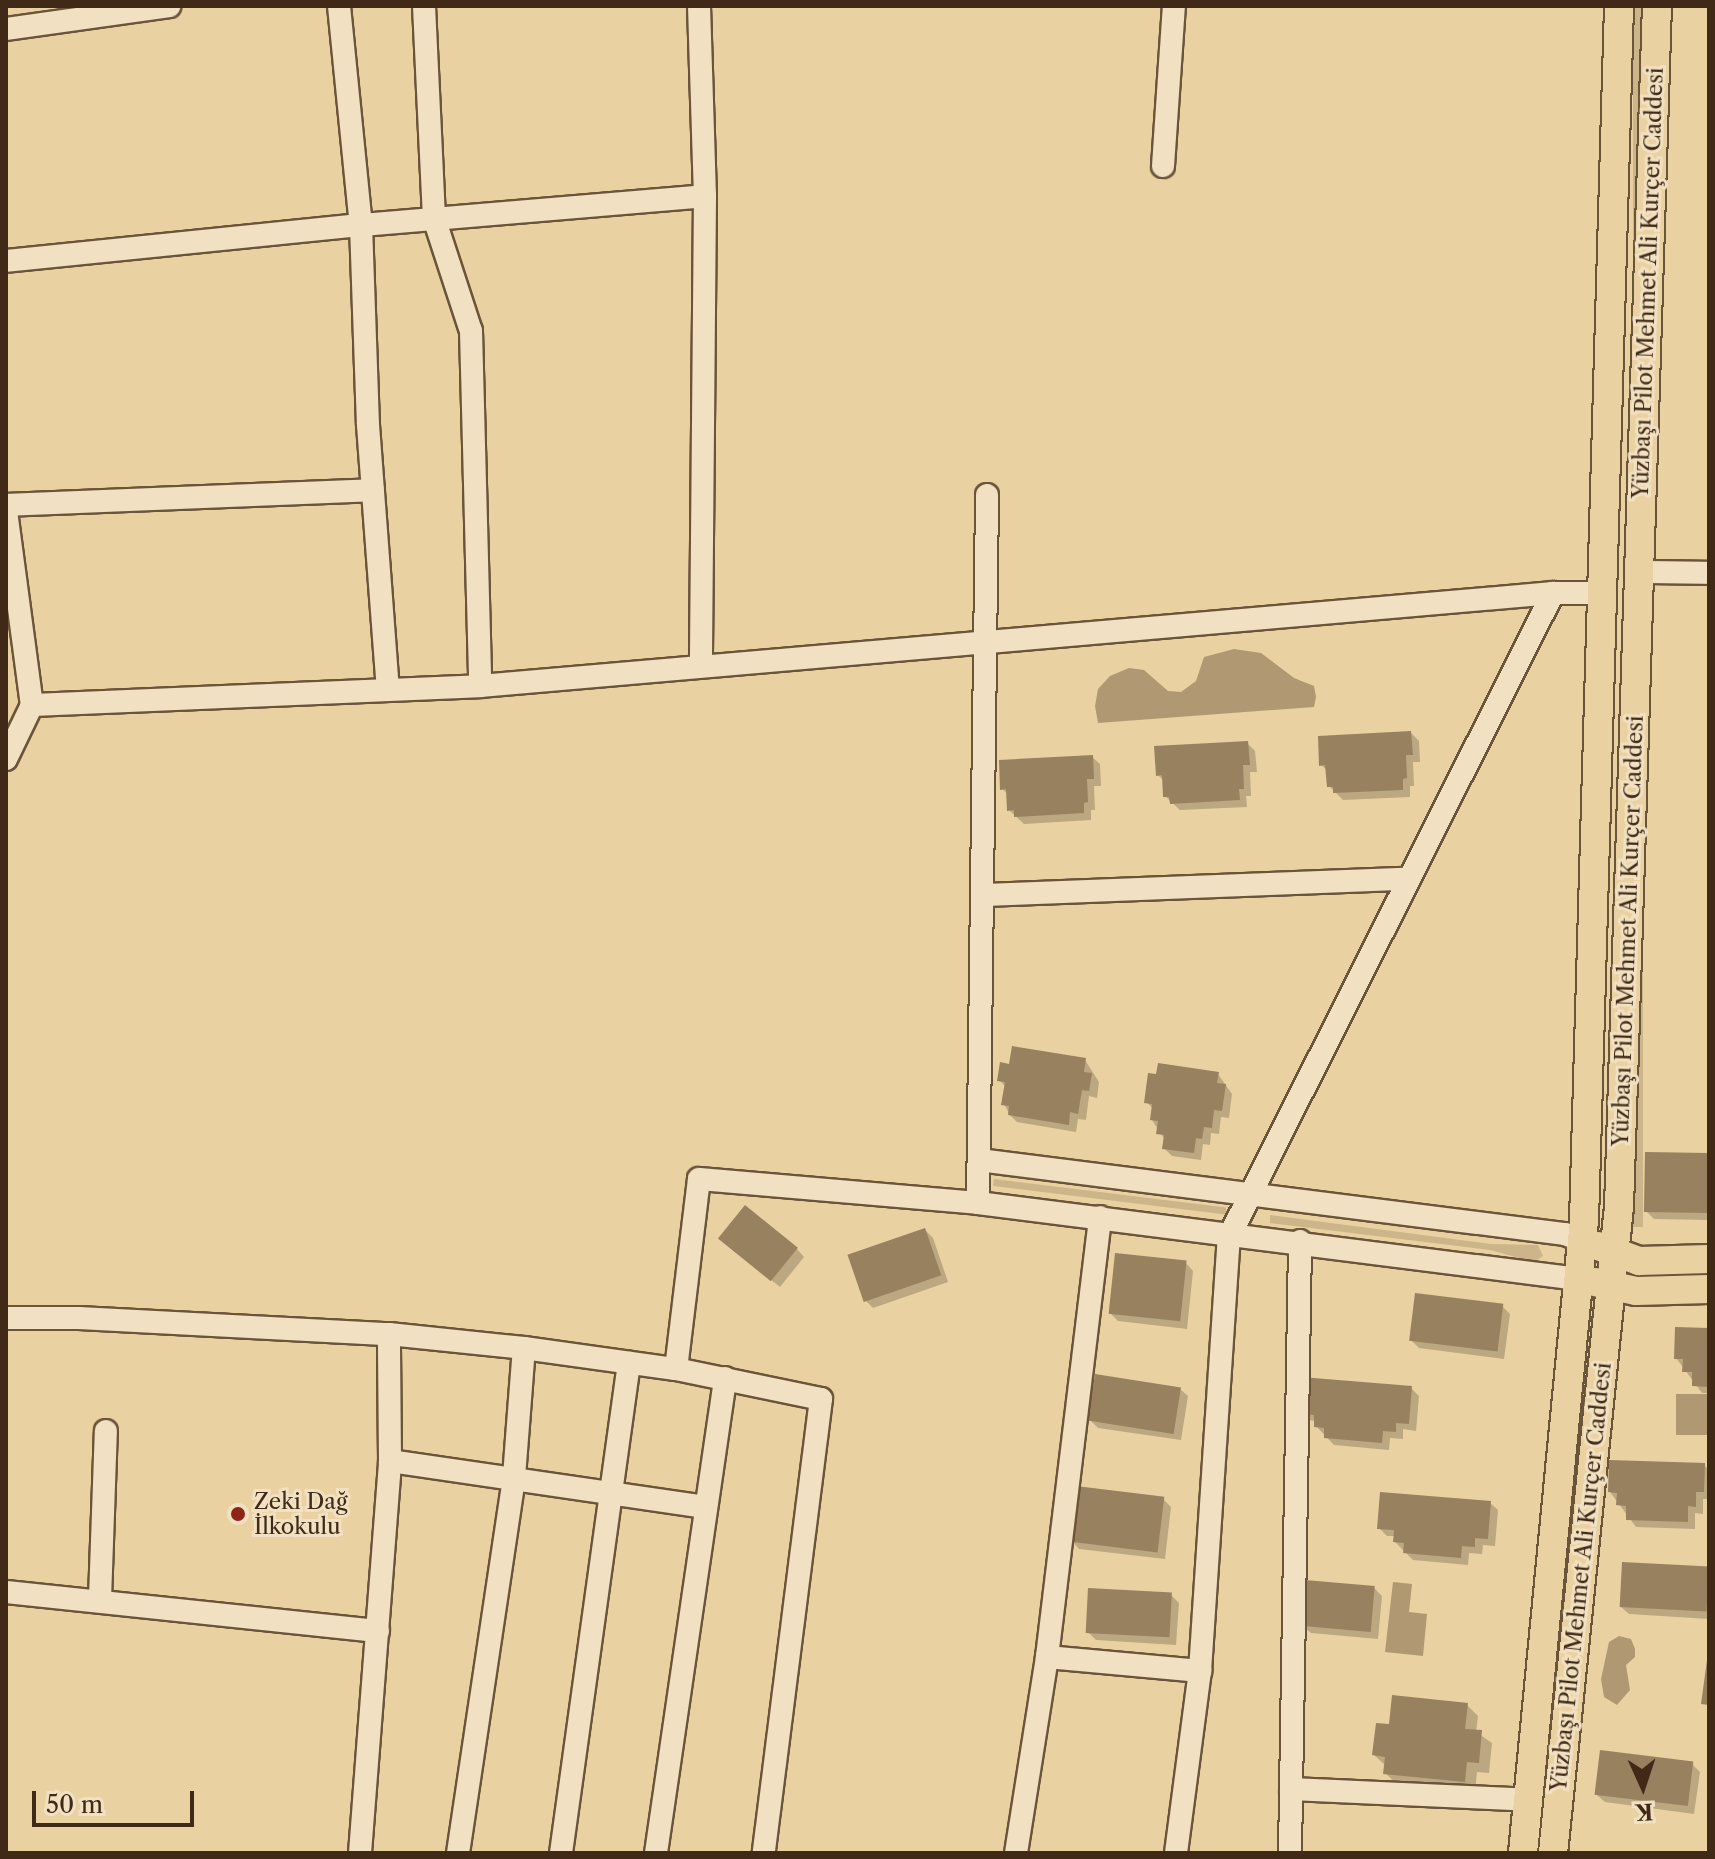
<!DOCTYPE html>
<meta charset="utf-8">
<style>
body{margin:0}
#map{position:relative;width:1715px;height:1859px;overflow:hidden;background:#ead1a1;font-family:"Libre Caslon Text",serif}
div>[style]{position:absolute}
.green>*{inset:0;background:#cdb58a;transform-origin:0 0}
.water>*{inset:0;background:#b09872;transform-origin:0 0}
.shadow>*{inset:0;background:#0003}
.building>*{inset:0;background:#98815f;transform-origin:0 0}
.roads{filter:drop-shadow(2px 0 #6a543a) drop-shadow(-2px 0 #6a543a) drop-shadow(0 2px #6a543a) drop-shadow(0 -2px #6a543a)}
.minor>*{height:22px;margin:-11px;padding:0 11px;transform-origin:11px;border-radius:11px;background:#f1e1c2}
.major>*{height:28px;margin:-14px;padding:0 14px;transform-origin:14px;border-radius:14px;background:#ead1a1}
.dots>*{width:22px;height:22px;translate:-50% -50%;box-sizing:border-box;border:4px solid #f1e1c2;border-radius:50%}
span{translate:-50% -50%;white-space:nowrap;text-align:center;line-height:1.15;-webkit-text-stroke:6px #f1e1c2;paint-order:stroke}
.street-label{font-size:22px;color:#402a17}
.poi-label{font-size:22px;color:#402a17}
.left{translate:0 -50%;text-align:left}
.frame{position:absolute;inset:0;border:8px solid #402a17;pointer-events:none}
.north{position:absolute;left:1603px;top:1747px;width:80px;height:80px;-webkit-text-stroke:6px #f1e1c2;paint-order:stroke;rotate:177deg;font-size:22px;font-weight:700;line-height:32px;text-align:center;color:#402a17}
.north::after{content:'';display:block;margin:auto;width:28px;height:36px;background:#402a17;clip-path:polygon(50% 0,100% 100%,50% 72%,0 100%)}
.scale{position:absolute;left:32px;top:1791px;width:162px;height:36px;box-sizing:border-box;border:4px solid #402a17;border-top:0;padding-left:10px;font-size:24px;line-height:28px;white-space:nowrap;color:#402a17;-webkit-text-stroke:6px #f1e1c2;paint-order:stroke}
</style>
<div id="map">
<div class="green">
<i style="left:1633px;top:6px;width:10px;height:1221px"></i>
<i style="left:994px;top:1179px;width:234px;height:7px;rotate:7deg"></i>
<i style="clip-path:polygon(1270px 1215px,1491px 1244px,1538px 1245px,1543px 1256px,1534px 1262px,1490px 1250px,1270px 1223px)"></i>
<i style="clip-path:polygon(1581px 1380px,1584px 1390px,1541px 1853px,1534px 1853px)"></i>
</div>
<div class="water">
<i style="clip-path:polygon(1234px 649px,1261px 653px,1294px 678px,1314px 686px,1316px 697px,1314px 707px,1098px 723px,1095px 706px,1098px 689px,1110px 676px,1129px 668px,1144px 670px,1168px 691px,1181px 692px,1196px 681px,1204px 657px)"></i>
<i style="left:1676px;top:1394px;width:32px;height:41px"></i>
<i style="clip-path:polygon(1393px 1582px,1412px 1584px,1409px 1612px,1427px 1614px,1423px 1656px,1385px 1652px)"></i>
<i style="clip-path:polygon(1619px 1636px,1631px 1639px,1635px 1649px,1635px 1657px,1626px 1665px,1630px 1690px,1617px 1705px,1604px 1697px,1601px 1679px,1609px 1642px)"></i>
</div>
<div class="shadow">
<i style="clip-path:polygon(1411px 733px,1419px 741px,1420px 762px,1413px 762px,1414px 786px,1410px 786px,1410px 797px,1343px 800px,1329px 786px,1328px 771px,1321px 765px)"></i>
<i style="clip-path:polygon(1247px 743px,1255px 751px,1257px 772px,1250px 772px,1251px 796px,1246px 796px,1247px 807px,1180px 810px,1165px 796px,1164px 781px,1158px 775px)"></i>
<i style="clip-path:polygon(1092px 757px,1100px 764px,1101px 786px,1094px 786px,1095px 810px,1091px 810px,1091px 820px,1024px 824px,1009px 810px,1009px 795px,1002px 789px)"></i>
<i style="clip-path:polygon(1085px 1060px,1099px 1082px,1097px 1098px,1089px 1096px,1086px 1120px,1078px 1119px,1076px 1132px,1017px 1122px,1010px 1115px,1004px 1104px,1006px 1087px,999px 1080px)"></i>
<i style="clip-path:polygon(1218px 1074px,1232px 1094px,1229px 1118px,1221px 1117px,1219px 1134px,1211px 1133px,1210px 1145px,1203px 1144px,1201px 1160px,1172px 1156px,1164px 1148px,1165px 1140px,1152px 1120px,1154px 1109px,1146px 1102px)"></i>
<i style="clip-path:polygon(1709px 1155px,1709px 1220px,1654px 1219px,1646px 1211px)"></i>
<i style="clip-path:polygon(925px 1230px,933px 1238px,948px 1282px,873px 1308px,865px 1300px)"></i>
<i style="clip-path:polygon(728px 1246px,797px 1249px,804px 1257px,780px 1287px)"></i>
<i style="clip-path:polygon(1186px 1263px,1193px 1271px,1187px 1329px,1118px 1321px,1110px 1313px)"></i>
<i style="clip-path:polygon(1502px 1306px,1510px 1314px,1504px 1359px,1419px 1348px,1411px 1340px)"></i>
<i style="clip-path:polygon(1709px 1330px,1709px 1393px,1702px 1393px,1676px 1358px)"></i>
<i style="clip-path:polygon(1411px 1388px,1419px 1396px,1416px 1431px,1403px 1429px,1403px 1439px,1390px 1438px,1389px 1450px,1334px 1445px,1316px 1426px,1316px 1421px,1308px 1420px,1300px 1413px)"></i>
<i style="clip-path:polygon(1180px 1389px,1188px 1396px,1181px 1440px,1098px 1428px,1090px 1420px)"></i>
<i style="clip-path:polygon(1704px 1465px,1709px 1470px,1709px 1499px,1703px 1499px,1703px 1514px,1695px 1513px,1695px 1529px,1636px 1527px,1610px 1492px)"></i>
<i style="clip-path:polygon(1163px 1499px,1171px 1507px,1165px 1559px,1079px 1549px,1072px 1541px)"></i>
<i style="clip-path:polygon(1490px 1503px,1498px 1510px,1495px 1546px,1483px 1545px,1482px 1554px,1469px 1553px,1468px 1565px,1413px 1560px,1395px 1542px,1395px 1536px,1387px 1536px,1379px 1528px)"></i>
<i style="clip-path:polygon(1709px 1569px,1709px 1619px,1629px 1614px,1621px 1607px)"></i>
<i style="clip-path:polygon(1374px 1588px,1382px 1596px,1378px 1639px,1311px 1633px,1303px 1626px)"></i>
<i style="clip-path:polygon(1171px 1595px,1179px 1603px,1176px 1645px,1096px 1640px,1088px 1632px)"></i>
<i style="clip-path:polygon(1467px 1705px,1478px 1716px,1476px 1732px,1492px 1743px,1489px 1773px,1477px 1772px,1475px 1792px,1396px 1783px,1385px 1773px,1386px 1766px,1374px 1755px)"></i>
<i style="clip-path:polygon(1692px 1764px,1700px 1772px,1694px 1814px,1605px 1802px,1597px 1795px)"></i>
</div>
<div class="building">
<i style="clip-path:polygon(1411px 731px,1413px 755px,1406px 755px,1407px 778px,1403px 779px,1403px 790px,1333px 793px,1333px 787px,1327px 787px,1325px 765px,1319px 766px,1318px 736px)"></i>
<i style="clip-path:polygon(1248px 741px,1250px 765px,1243px 765px,1244px 789px,1239px 789px,1240px 800px,1170px 804px,1169px 797px,1163px 797px,1162px 775px,1156px 776px,1154px 746px)"></i>
<i style="clip-path:polygon(1093px 755px,1094px 779px,1087px 779px,1088px 802px,1084px 803px,1084px 813px,1014px 817px,1014px 810px,1007px 811px,1006px 789px,1000px 790px,999px 760px)"></i>
<i style="clip-path:polygon(1012px 1046px,1086px 1058px,1084px 1072px,1092px 1073px,1089px 1091px,1082px 1090px,1078px 1114px,1070px 1112px,1069px 1125px,1008px 1115px,1009px 1106px,1001px 1105px,1005px 1082px,997px 1081px,1000px 1062px,1009px 1064px)"></i>
<i style="clip-path:polygon(1158px 1063px,1219px 1072px,1217px 1083px,1226px 1084px,1222px 1111px,1214px 1110px,1212px 1128px,1204px 1127px,1202px 1139px,1196px 1138px,1194px 1153px,1162px 1149px,1164px 1135px,1156px 1134px,1158px 1121px,1150px 1120px,1152px 1104px,1144px 1103px,1148px 1073px,1156px 1074px)"></i>
<i style="left:1645px;top:1152px;width:64px;height:60px;rotate:1deg"></i>
<i style="left:745px;top:1205px;width:68px;height:43px;rotate:39deg"></i>
<i style="left:925px;top:1228px;width:50px;height:82px;rotate:71deg"></i>
<i style="left:1115px;top:1253px;width:72px;height:61px;rotate:6deg"></i>
<i style="left:1415px;top:1293px;width:89px;height:48px;rotate:7deg"></i>
<i style="clip-path:polygon(1675px 1327px,1709px 1328px,1709px 1387px,1692px 1386px,1692px 1372px,1682px 1372px,1683px 1359px,1674px 1359px)"></i>
<i style="left:1095px;top:1374px;width:87px;height:47px;rotate:9deg"></i>
<i style="clip-path:polygon(1301px 1377px,1412px 1386px,1409px 1424px,1396px 1423px,1396px 1432px,1383px 1431px,1382px 1443px,1324px 1438px,1324px 1428px,1314px 1427px,1314px 1415px,1298px 1413px)"></i>
<i style="clip-path:polygon(1609px 1460px,1705px 1463px,1704px 1492px,1696px 1492px,1696px 1507px,1688px 1506px,1688px 1522px,1626px 1520px,1626px 1506px,1616px 1505px,1617px 1493px,1608px 1492px)"></i>
<i style="left:1076px;top:1486px;width:89px;height:56px;rotate:7deg"></i>
<i style="clip-path:polygon(1380px 1492px,1491px 1501px,1488px 1539px,1475px 1538px,1475px 1547px,1462px 1546px,1461px 1558px,1403px 1553px,1404px 1543px,1393px 1542px,1394px 1530px,1377px 1529px)"></i>
<i style="left:1622px;top:1562px;width:87px;height:45px;rotate:3deg"></i>
<i style="left:1305px;top:1580px;width:70px;height:46px;rotate:5deg"></i>
<i style="left:1088px;top:1588px;width:84px;height:45px;rotate:3deg"></i>
<i style="clip-path:polygon(1707px 1660px,1709px 1661px,1709px 1705px,1701px 1704px)"></i>
<i style="clip-path:polygon(1392px 1695px,1468px 1703px,1465px 1729px,1482px 1730px,1479px 1763px,1467px 1762px,1465px 1782px,1383px 1774px,1385px 1757px,1372px 1755px,1376px 1723px,1389px 1724px)"></i>
<i style="left:1600px;top:1750px;width:94px;height:45px;rotate:7deg"></i>
</div>
<div class="roads">
<div class="minor">
<i style="left:339px;top:6px;width:220px;rotate:84.3deg"></i>
<i style="left:361px;top:225px;width:200px;rotate:88deg"></i>
<i style="left:368px;top:425px;width:265px;rotate:85.7deg"></i>
<i style="left:424px;top:6px;width:212px;rotate:87.3deg"></i>
<i style="left:434px;top:218px;width:119px;rotate:71.9deg"></i>
<i style="left:471px;top:331px;width:355px;rotate:88.5deg"></i>
<i style="left:699px;top:6px;width:190px;rotate:88.2deg"></i>
<i style="left:705px;top:196px;width:470px;rotate:90.5deg"></i>
<i style="left:6px;top:29px;width:165px;rotate:-8deg"></i>
<i style="left:1163px;top:166px;width:160px;rotate:-86.1deg"></i>
<i style="left:6px;top:261px;width:357px;rotate:-5.8deg"></i>
<i style="left:361px;top:225px;width:345px;rotate:-4.8deg"></i>
<i style="left:6px;top:505px;width:367px;rotate:-2.3deg"></i>
<i style="left:6px;top:511px;width:196px;rotate:82.4deg"></i>
<i style="left:32px;top:705px;width:60px;rotate:115.7deg"></i>
<i style="left:1640px;top:572px;width:69px;rotate:0.8deg"></i>
<i style="left:32px;top:705px;width:448px;rotate:-2.4deg"></i>
<i style="left:480px;top:686px;width:1077px;rotate:-4.95deg"></i>
<i style="left:1553px;top:593px;width:51px"></i>
<i style="left:983px;top:895px;width:424px;rotate:-2.2deg"></i>
<i style="left:979px;top:1160px;width:591px;rotate:7.2deg"></i>
<i style="left:1565px;top:1234px;width:18px;rotate:22deg"></i>
<i style="left:978px;top:1203px;width:708px;rotate:-89.27deg"></i>
<i style="left:6px;top:1318px;width:73px"></i>
<i style="left:79px;top:1318px;width:310px;rotate:3deg"></i>
<i style="left:389px;top:1334px;width:136px;rotate:5.9deg"></i>
<i style="left:524px;top:1348px;width:153px;rotate:7.9deg"></i>
<i style="left:676px;top:1369px;width:148px;rotate:11.7deg"></i>
<i style="left:821px;top:1399px;width:458px;rotate:97.2deg"></i>
<i style="left:676px;top:1369px;width:191px;rotate:-83.1deg"></i>
<i style="left:699px;top:1179px;width:280px;rotate:4.9deg"></i>
<i style="left:978px;top:1203px;width:605px;rotate:7.22deg"></i>
<i style="left:390px;top:1461px;width:318px;rotate:8.3deg"></i>
<i style="left:6px;top:1592px;width:374px;rotate:6deg"></i>
<i style="left:100px;top:1599px;width:168px;rotate:-88deg"></i>
<i style="left:1047px;top:1657px;width:154px;rotate:5.2deg"></i>
<i style="left:1291px;top:1789px;width:238px;rotate:2.6deg"></i>
<i style="left:360px;top:1853px;width:393px;rotate:-85.6deg"></i>
<i style="left:390px;top:1461px;width:127px;rotate:-90.5deg"></i>
<i style="left:458px;top:1853px;width:380px;rotate:-81.5deg"></i>
<i style="left:514px;top:1477px;width:129px;rotate:-85.6deg"></i>
<i style="left:561px;top:1853px;width:495px;rotate:-82.1deg"></i>
<i style="left:656px;top:1853px;width:480px;rotate:-81.7deg"></i>
<i style="left:1016px;top:1853px;width:198px;rotate:-81deg"></i>
<i style="left:1047px;top:1657px;width:443px;rotate:-83.1deg"></i>
<i style="left:1176px;top:1853px;width:184px;rotate:-82.5deg"></i>
<i style="left:1200px;top:1671px;width:435px;rotate:-86.2deg"></i>
<i style="left:1229px;top:1237px;width:721px;rotate:-63.29deg"></i>
<i style="left:1290px;top:1853px;width:612px;rotate:-89.06deg"></i>
</div>
<div class="major">
<i style="left:1598px;top:1246px;width:44px;rotate:20.1deg"></i>
<i style="left:1639px;top:1261px;width:70px;rotate:-1.6deg"></i>
<i style="left:1595px;top:1282px;width:42px;rotate:12.4deg"></i>
<i style="left:1636px;top:1291px;width:73px;rotate:-1.6deg"></i>
<i style="left:1523px;top:1853px;width:635px;rotate:-84.49deg"></i>
<i style="left:1584px;top:1221px;width:1216px;rotate:-88.35deg"></i>
<i style="left:1553px;top:1853px;width:649px;rotate:-84.17deg"></i>
<i style="left:1619px;top:1207px;width:1202px;rotate:-88.19deg"></i>
</div>
</div>
<div class="dots">
<i style="left:238px;top:1514px;background:#8f2418"></i>
</div>
<div class="street-label">
<span style="left:1648px;top:283px;rotate:-88deg">Yüzbaşı Pilot Mehmet Ali Kurçer Caddesi</span>
<span style="left:1628px;top:931px;rotate:-88deg">Yüzbaşı Pilot Mehmet Ali Kurçer Caddesi</span>
<span style="left:1581px;top:1577px;rotate:-84deg">Yüzbaşı Pilot Mehmet Ali Kurçer Caddesi</span>
</div>
<div class="poi-label">
<span class="left" style="left:254px;top:1514px">Zeki Dağ<br>İlkokulu</span>
</div>
<div class="frame"></div>
<div class="north">K</div>
<div class="scale">50 m</div>
</div>
